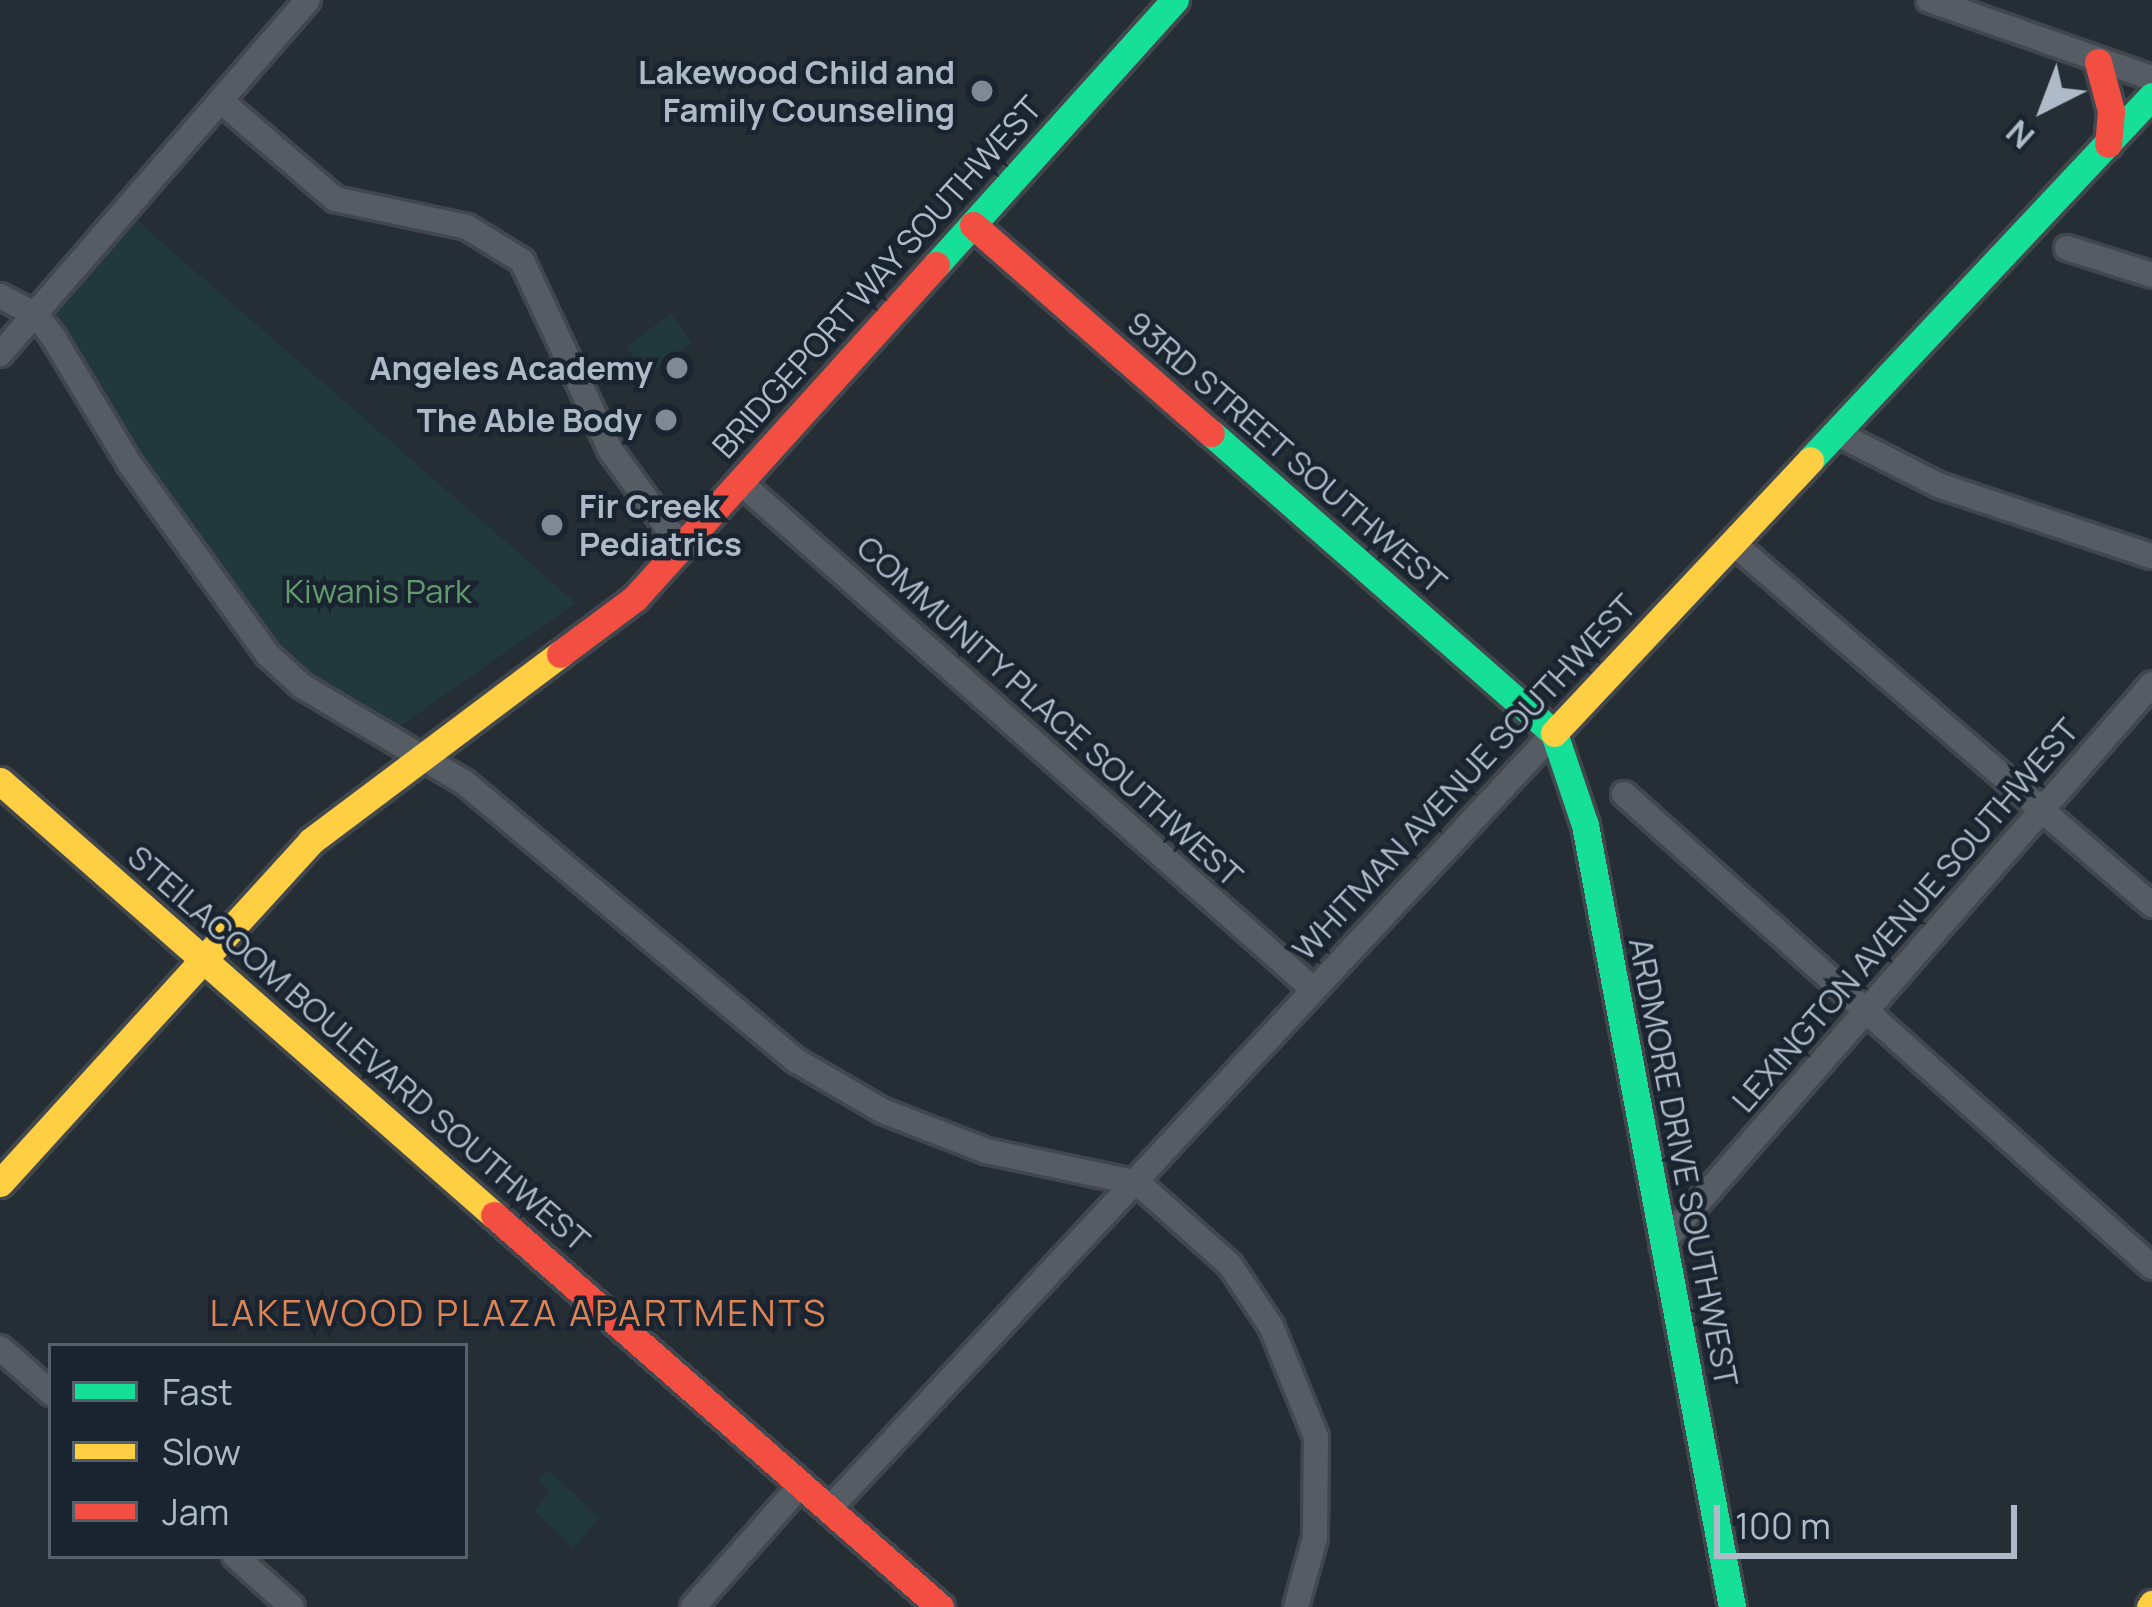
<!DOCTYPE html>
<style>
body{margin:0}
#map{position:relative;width:2152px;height:1607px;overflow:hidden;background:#252d35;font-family:Manrope,sans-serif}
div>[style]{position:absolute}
.green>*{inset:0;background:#22393b;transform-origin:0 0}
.roads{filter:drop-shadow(3px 0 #42474d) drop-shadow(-3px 0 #42474d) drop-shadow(0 3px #42474d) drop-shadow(0 -3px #42474d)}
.street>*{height:24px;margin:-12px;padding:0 12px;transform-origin:12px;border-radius:12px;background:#565c63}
.fast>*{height:27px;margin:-13.5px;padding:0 13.5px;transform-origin:13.5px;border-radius:13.5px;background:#16e098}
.slow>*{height:27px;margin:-13.5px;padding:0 13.5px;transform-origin:13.5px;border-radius:13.5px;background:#ffcf43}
.jam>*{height:27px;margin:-13.5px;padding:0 13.5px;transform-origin:13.5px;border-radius:13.5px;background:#f24e42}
.dots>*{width:33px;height:33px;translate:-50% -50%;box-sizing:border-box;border:6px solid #192430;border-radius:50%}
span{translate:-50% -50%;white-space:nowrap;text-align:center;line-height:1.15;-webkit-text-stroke:9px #192430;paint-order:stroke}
.poi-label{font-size:33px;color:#aebac8;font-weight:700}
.right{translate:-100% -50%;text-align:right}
.left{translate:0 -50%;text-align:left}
.street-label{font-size:33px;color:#aebac8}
.park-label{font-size:33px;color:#639b6c}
.neighbourhood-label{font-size:36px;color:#dd8554;letter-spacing:3px}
.legend{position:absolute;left:48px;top:1343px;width:420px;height:216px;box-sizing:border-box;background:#192430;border:3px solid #55606d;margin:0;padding:15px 21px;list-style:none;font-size:36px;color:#aebac8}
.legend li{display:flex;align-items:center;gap:24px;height:60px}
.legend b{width:60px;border:3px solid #55606d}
.north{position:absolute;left:1984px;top:48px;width:120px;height:120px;-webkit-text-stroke:9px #192430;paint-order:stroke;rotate:222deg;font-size:33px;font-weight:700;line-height:48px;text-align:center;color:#aebac8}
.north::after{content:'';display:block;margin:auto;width:42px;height:54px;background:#aebac8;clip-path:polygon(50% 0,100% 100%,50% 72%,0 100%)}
.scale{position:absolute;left:1714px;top:1505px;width:303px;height:54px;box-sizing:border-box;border:6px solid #aebac8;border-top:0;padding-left:15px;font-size:36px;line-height:42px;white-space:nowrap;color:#aebac8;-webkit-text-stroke:9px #192430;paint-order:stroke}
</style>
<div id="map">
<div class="green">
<i style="clip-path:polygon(125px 210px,576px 603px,402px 725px,360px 721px,302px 686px,36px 315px)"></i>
<i style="left:671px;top:314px;width:36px;height:55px;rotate:54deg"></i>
<i style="clip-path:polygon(548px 1470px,600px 1518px,573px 1548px,534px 1510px,550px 1492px,539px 1481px)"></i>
</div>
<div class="roads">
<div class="street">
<i style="left:1929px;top:0;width:236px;rotate:19.3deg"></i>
<i style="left:223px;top:103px;width:148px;rotate:40.6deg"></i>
<i style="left:335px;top:199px;width:135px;rotate:12deg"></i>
<i style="left:467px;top:227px;width:65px;rotate:31.7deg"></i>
<i style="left:522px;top:261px;width:210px;rotate:64.9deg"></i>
<i style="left:611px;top:451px;width:120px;rotate:53.8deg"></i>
<i style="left:2067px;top:248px;width:89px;rotate:17.6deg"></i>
<i style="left:0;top:296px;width:41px;rotate:27.8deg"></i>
<i style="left:36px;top:315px;width:28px;rotate:52deg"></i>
<i style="left:53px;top:337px;width:147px;rotate:58.9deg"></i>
<i style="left:129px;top:463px;width:237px;rotate:54.1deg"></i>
<i style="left:268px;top:655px;width:46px;rotate:42.4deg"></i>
<i style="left:302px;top:686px;width:188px;rotate:30.7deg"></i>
<i style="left:464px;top:782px;width:434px;rotate:40deg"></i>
<i style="left:797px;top:1061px;width:99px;rotate:30.2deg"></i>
<i style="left:883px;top:1111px;width:110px;rotate:21.2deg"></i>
<i style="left:986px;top:1151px;width:155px;rotate:11.9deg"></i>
<i style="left:1138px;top:1183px;width:123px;rotate:41.7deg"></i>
<i style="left:1230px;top:1265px;width:73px;rotate:56.1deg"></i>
<i style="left:1271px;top:1326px;width:120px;rotate:67.9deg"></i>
<i style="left:1316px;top:1437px;width:101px;rotate:90.6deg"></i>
<i style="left:1315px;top:1538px;width:72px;rotate:105.4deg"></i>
<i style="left:0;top:354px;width:469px;rotate:-49deg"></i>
<i style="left:1838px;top:434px;width:112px;rotate:27deg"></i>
<i style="left:1938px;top:485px;width:225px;rotate:18.4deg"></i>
<i style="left:741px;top:483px;width:765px;rotate:41.5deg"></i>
<i style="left:1733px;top:543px;width:554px;rotate:40.83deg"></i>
<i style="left:1624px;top:794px;width:709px;rotate:41.86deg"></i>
<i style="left:1662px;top:1244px;width:744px;rotate:-48.81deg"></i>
<i style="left:0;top:1348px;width:68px;rotate:41.4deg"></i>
<i style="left:830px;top:1508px;width:1061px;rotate:-46.95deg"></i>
<i style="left:235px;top:1556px;width:76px;rotate:41.8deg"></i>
<i style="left:693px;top:1607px;width:163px;rotate:-48.5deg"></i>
</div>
<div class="fast">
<i style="left:936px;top:265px;width:357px;rotate:-48deg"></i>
<i style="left:1211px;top:433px;width:456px;rotate:41.2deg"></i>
<i style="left:1554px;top:733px;width:97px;rotate:71.4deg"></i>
<i style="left:1585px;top:825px;width:796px;rotate:79.35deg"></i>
<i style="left:1810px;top:460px;width:499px;rotate:-46.8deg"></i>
</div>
<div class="slow">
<i style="left:1554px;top:733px;width:374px;rotate:-46.8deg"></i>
<i style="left:0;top:781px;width:658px;rotate:41.3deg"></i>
<i style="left:0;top:1183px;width:462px;rotate:-47.7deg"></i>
<i style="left:311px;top:841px;width:311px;rotate:-36.9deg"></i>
<i style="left:2150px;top:1607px;width:4px;rotate:-56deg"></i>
</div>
<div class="jam">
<i style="left:2098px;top:62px;width:51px;rotate:75.1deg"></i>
<i style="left:2111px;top:111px;width:33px;rotate:95deg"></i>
<i style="left:973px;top:225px;width:316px;rotate:41.2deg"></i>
<i style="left:560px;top:654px;width:94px;rotate:-36.7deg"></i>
<i style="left:635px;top:598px;width:449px;rotate:-47.9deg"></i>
<i style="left:494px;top:1215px;width:594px;rotate:41.31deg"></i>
</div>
</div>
<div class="dots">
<i style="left:982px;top:91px;background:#7e8995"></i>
<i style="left:677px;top:368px;background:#7e8995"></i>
<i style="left:666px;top:420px;background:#7e8995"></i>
<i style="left:552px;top:525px;background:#7e8995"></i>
</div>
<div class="poi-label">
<span class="right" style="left:955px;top:91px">Lakewood Child and<br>Family Counseling</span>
<span class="right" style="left:653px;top:368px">Angeles Academy</span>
<span class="right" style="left:642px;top:420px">The Able Body</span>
<span class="left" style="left:579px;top:525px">Fir Creek<br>Pediatrics</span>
</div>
<div class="street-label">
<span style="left:877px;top:277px;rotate:-48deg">BRIDGEPORT WAY SOUTHWEST</span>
<span style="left:1287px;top:452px;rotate:41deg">93RD STREET SOUTHWEST</span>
<span style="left:1050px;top:711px;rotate:42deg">COMMUNITY PLACE SOUTHWEST</span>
<span style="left:1464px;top:777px;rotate:-47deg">WHITMAN AVENUE SOUTHWEST</span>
<span style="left:1905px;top:915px;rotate:-49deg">LEXINGTON AVENUE SOUTHWEST</span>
<span style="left:359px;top:1048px;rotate:41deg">STEILACOOM BOULEVARD SOUTHWEST</span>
<span style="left:1684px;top:1162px;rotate:79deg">ARDMORE DRIVE SOUTHWEST</span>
</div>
<div class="park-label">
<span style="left:378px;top:591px">Kiwanis Park</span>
</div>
<div class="neighbourhood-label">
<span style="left:519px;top:1313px">LAKEWOOD PLAZA APARTMENTS</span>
</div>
<ul class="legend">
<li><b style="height:15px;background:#16e098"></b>Fast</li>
<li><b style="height:15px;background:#ffcf43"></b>Slow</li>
<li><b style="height:15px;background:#f24e42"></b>Jam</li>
</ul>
<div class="north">N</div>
<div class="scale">100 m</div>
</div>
